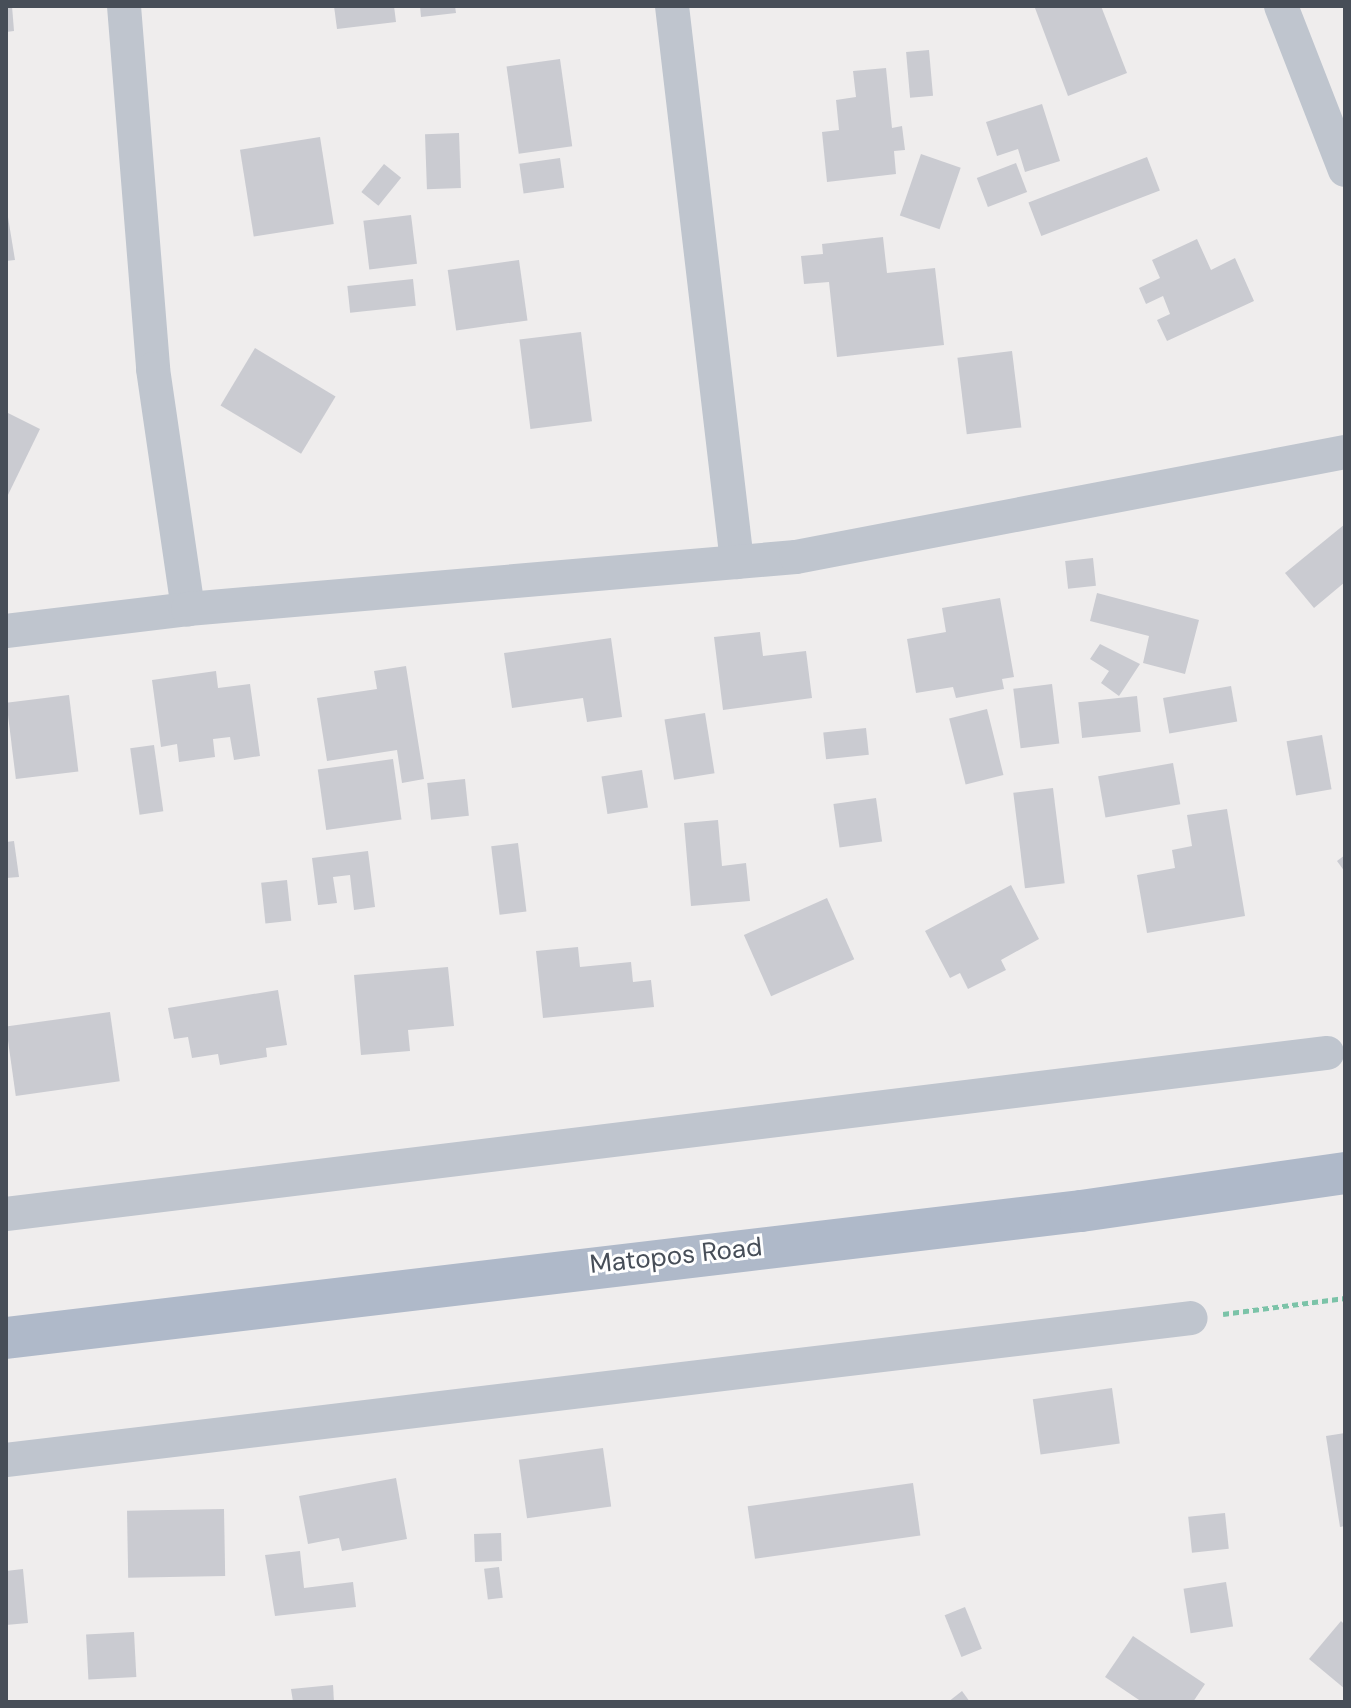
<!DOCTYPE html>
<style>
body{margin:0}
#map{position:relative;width:1351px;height:1708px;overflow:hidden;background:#efeded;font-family:"DM Sans",sans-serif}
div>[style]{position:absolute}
.building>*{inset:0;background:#cacbd1;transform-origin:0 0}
.path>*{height:5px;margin-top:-2.5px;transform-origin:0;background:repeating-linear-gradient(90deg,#7bc3a8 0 6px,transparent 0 10px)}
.minor>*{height:34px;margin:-17px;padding:0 17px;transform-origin:17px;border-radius:17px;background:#bfc5ce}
.major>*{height:42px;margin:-21px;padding:0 21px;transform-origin:21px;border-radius:21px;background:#afb9c9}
span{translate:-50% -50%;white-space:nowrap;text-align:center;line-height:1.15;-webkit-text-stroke:6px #fff;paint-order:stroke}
.street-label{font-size:26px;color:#474e58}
.frame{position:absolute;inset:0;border:8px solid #474e58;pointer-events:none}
</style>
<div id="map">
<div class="building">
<i style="clip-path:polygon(6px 6px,12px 6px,14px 31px,6px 32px)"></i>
<i style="clip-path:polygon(334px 6px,394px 6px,396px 22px,337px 29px)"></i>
<i style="clip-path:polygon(420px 6px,455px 6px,456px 13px,421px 17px)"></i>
<i style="clip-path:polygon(1040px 6px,1101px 6px,1127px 73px,1068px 96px,1035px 8px)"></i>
<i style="left:929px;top:50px;width:46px;height:23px;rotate:85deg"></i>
<i style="left:560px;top:59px;width:88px;height:54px;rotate:82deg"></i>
<i style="clip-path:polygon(886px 68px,892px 128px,902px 126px,905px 150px,894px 151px,896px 174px,827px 182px,822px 132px,839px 130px,836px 100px,856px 97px,853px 71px)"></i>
<i style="clip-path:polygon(1042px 104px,1060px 161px,1025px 172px,1018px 149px,997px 156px,986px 122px)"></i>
<i style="left:459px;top:133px;width:55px;height:34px;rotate:88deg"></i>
<i style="left:320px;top:137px;width:88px;height:81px;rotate:81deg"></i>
<i style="left:921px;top:154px;width:42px;height:65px;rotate:19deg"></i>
<i style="left:1147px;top:157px;width:36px;height:127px;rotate:69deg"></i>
<i style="left:560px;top:158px;width:30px;height:41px;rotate:82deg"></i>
<i style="left:1016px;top:163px;width:31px;height:42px;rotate:69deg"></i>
<i style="left:384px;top:164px;width:22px;height:36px;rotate:39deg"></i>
<i style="clip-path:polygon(6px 205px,15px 260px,6px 261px)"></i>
<i style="left:411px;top:215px;width:49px;height:48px;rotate:83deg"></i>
<i style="clip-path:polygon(883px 237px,887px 273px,935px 268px,944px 345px,837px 357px,829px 282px,804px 284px,801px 256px,823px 254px,822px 244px)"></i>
<i style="clip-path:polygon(1197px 239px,1211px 270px,1235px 258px,1254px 301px,1167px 341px,1157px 320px,1170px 314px,1163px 296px,1146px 304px,1139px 288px,1160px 278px,1152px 260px)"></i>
<i style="left:519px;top:260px;width:61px;height:72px;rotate:82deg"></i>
<i style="left:413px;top:279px;width:27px;height:66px;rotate:84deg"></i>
<i style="left:581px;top:332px;width:90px;height:62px;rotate:83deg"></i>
<i style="left:255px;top:348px;width:94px;height:67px;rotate:31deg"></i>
<i style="left:1012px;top:351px;width:77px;height:55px;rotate:83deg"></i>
<i style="clip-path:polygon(6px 412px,40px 429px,6px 499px)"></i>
<i style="clip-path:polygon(1345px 524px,1345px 582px,1314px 608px,1285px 573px)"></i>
<i style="left:1093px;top:558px;width:28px;height:28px;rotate:84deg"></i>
<i style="clip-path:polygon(1097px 593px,1199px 620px,1185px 674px,1143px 663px,1149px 636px,1090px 621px)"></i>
<i style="clip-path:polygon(1000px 598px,1014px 677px,1002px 679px,1004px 689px,956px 698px,953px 687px,916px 693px,907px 639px,946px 632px,942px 608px)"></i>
<i style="clip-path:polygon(760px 632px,763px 656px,806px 651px,812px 698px,723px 710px,714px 637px)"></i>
<i style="clip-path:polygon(611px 638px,622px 717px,587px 722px,583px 698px,512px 708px,504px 653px)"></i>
<i style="clip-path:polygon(1100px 644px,1140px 664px,1119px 696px,1101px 683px,1109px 671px,1090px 659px)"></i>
<i style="clip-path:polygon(406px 666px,424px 779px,402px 783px,397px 750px,327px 761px,317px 698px,377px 689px,374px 671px)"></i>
<i style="clip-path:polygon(216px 671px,218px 688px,250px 684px,260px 756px,234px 760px,230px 737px,213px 739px,215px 757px,179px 762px,177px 744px,161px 747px,152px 680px)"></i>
<i style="left:1052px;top:684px;width:60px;height:39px;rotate:83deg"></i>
<i style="left:1231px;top:686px;width:36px;height:69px;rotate:80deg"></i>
<i style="left:69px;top:695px;width:77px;height:63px;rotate:83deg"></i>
<i style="left:1137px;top:696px;width:36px;height:59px;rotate:84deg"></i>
<i style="left:987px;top:709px;width:68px;height:39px;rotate:76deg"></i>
<i style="left:705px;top:713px;width:61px;height:41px;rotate:81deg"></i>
<i style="left:866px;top:728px;width:27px;height:43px;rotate:84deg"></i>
<i style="left:1322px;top:735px;width:55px;height:36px;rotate:80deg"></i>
<i style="left:154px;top:745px;width:67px;height:24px;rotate:82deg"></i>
<i style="left:393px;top:759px;width:61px;height:76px;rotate:82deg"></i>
<i style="left:1173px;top:763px;width:42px;height:76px;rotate:80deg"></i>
<i style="left:642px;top:770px;width:38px;height:41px;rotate:81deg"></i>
<i style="left:465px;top:779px;width:37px;height:38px;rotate:84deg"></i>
<i style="left:1053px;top:788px;width:96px;height:40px;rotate:83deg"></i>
<i style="left:876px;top:798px;width:44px;height:43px;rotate:82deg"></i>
<i style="clip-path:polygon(1227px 809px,1245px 916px,1147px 933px,1137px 875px,1175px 868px,1172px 850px,1192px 846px,1187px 815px)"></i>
<i style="clip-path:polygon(718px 820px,722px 866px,746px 863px,750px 901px,691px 906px,684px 823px)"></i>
<i style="clip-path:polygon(14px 841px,19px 877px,6px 878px,6px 842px)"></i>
<i style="left:518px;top:843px;width:69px;height:27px;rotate:83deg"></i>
<i style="clip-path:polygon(368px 851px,375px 907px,354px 910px,350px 875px,333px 877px,337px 903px,318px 905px,312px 858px)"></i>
<i style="clip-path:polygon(1345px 855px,1345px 872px,1337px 861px)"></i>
<i style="left:287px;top:880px;width:41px;height:26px;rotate:84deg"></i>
<i style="clip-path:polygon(1011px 885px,1039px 939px,1001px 960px,1006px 970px,968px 989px,960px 973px,950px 978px,925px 931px)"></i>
<i style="left:827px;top:898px;width:67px;height:91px;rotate:66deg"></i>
<i style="clip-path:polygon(578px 947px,580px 967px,631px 962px,633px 982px,651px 980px,654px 1007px,543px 1018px,536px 951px)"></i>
<i style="clip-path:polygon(448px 967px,454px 1026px,408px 1030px,410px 1051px,361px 1055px,354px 975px)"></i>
<i style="clip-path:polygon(278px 990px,287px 1045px,266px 1048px,267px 1057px,220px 1065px,218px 1054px,192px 1058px,188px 1037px,174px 1039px,168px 1008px)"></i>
<i style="left:110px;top:1012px;width:70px;height:105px;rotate:82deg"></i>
<i style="left:1112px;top:1388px;width:56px;height:80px;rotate:82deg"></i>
<i style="clip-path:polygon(1345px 1433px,1345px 1526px,1340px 1527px,1326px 1436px)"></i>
<i style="left:603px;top:1448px;width:59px;height:85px;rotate:82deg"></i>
<i style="clip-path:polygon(396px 1478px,407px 1539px,342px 1551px,339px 1538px,308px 1544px,299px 1496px)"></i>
<i style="left:913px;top:1483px;width:53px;height:167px;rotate:82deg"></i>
<i style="left:224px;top:1509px;width:67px;height:97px;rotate:89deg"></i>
<i style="left:1225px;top:1513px;width:36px;height:37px;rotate:84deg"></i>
<i style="left:501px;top:1533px;width:28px;height:27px;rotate:88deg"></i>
<i style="clip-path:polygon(300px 1551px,304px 1588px,353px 1582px,356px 1607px,275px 1616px,265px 1555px)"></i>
<i style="left:499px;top:1567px;width:31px;height:15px;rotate:83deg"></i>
<i style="clip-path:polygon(23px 1569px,28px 1623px,6px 1625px,6px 1571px)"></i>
<i style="left:1226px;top:1582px;width:45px;height:43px;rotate:81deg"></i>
<i style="left:965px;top:1607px;width:45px;height:22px;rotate:68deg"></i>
<i style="clip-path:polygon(1341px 1621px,1345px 1625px,1345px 1689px,1309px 1659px)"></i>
<i style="left:134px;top:1632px;width:45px;height:48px;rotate:87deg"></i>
<i style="clip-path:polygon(1133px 1636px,1205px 1684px,1193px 1702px,1142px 1702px,1105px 1677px)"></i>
<i style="clip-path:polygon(333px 1685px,334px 1702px,293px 1702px,291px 1689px)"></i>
<i style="clip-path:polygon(962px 1691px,970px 1702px,948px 1702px)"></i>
</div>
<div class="path">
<i style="left:1223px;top:1314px;width:123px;rotate:-7.5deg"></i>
</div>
<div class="minor">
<i style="left:124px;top:6px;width:364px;rotate:85.4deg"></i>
<i style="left:153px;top:369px;width:243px;rotate:81.7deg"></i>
<i style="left:672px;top:6px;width:560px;rotate:83.33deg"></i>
<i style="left:1281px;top:6px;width:176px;rotate:68.7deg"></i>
<i style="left:6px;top:631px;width:183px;rotate:-6.9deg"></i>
<i style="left:188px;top:609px;width:610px;rotate:-4.89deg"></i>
<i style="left:796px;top:557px;width:559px;rotate:-10.83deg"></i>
<i style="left:6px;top:1214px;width:1331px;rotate:-6.95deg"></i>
<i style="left:6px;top:1460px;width:1193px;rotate:-6.83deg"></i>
</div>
<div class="major">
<i style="left:6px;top:1338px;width:1082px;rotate:-6.74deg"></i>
<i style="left:1081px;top:1211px;width:267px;rotate:-8.2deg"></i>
</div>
<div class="street-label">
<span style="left:676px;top:1256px;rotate:-6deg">Matopos Road</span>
</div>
<div class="frame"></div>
</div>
